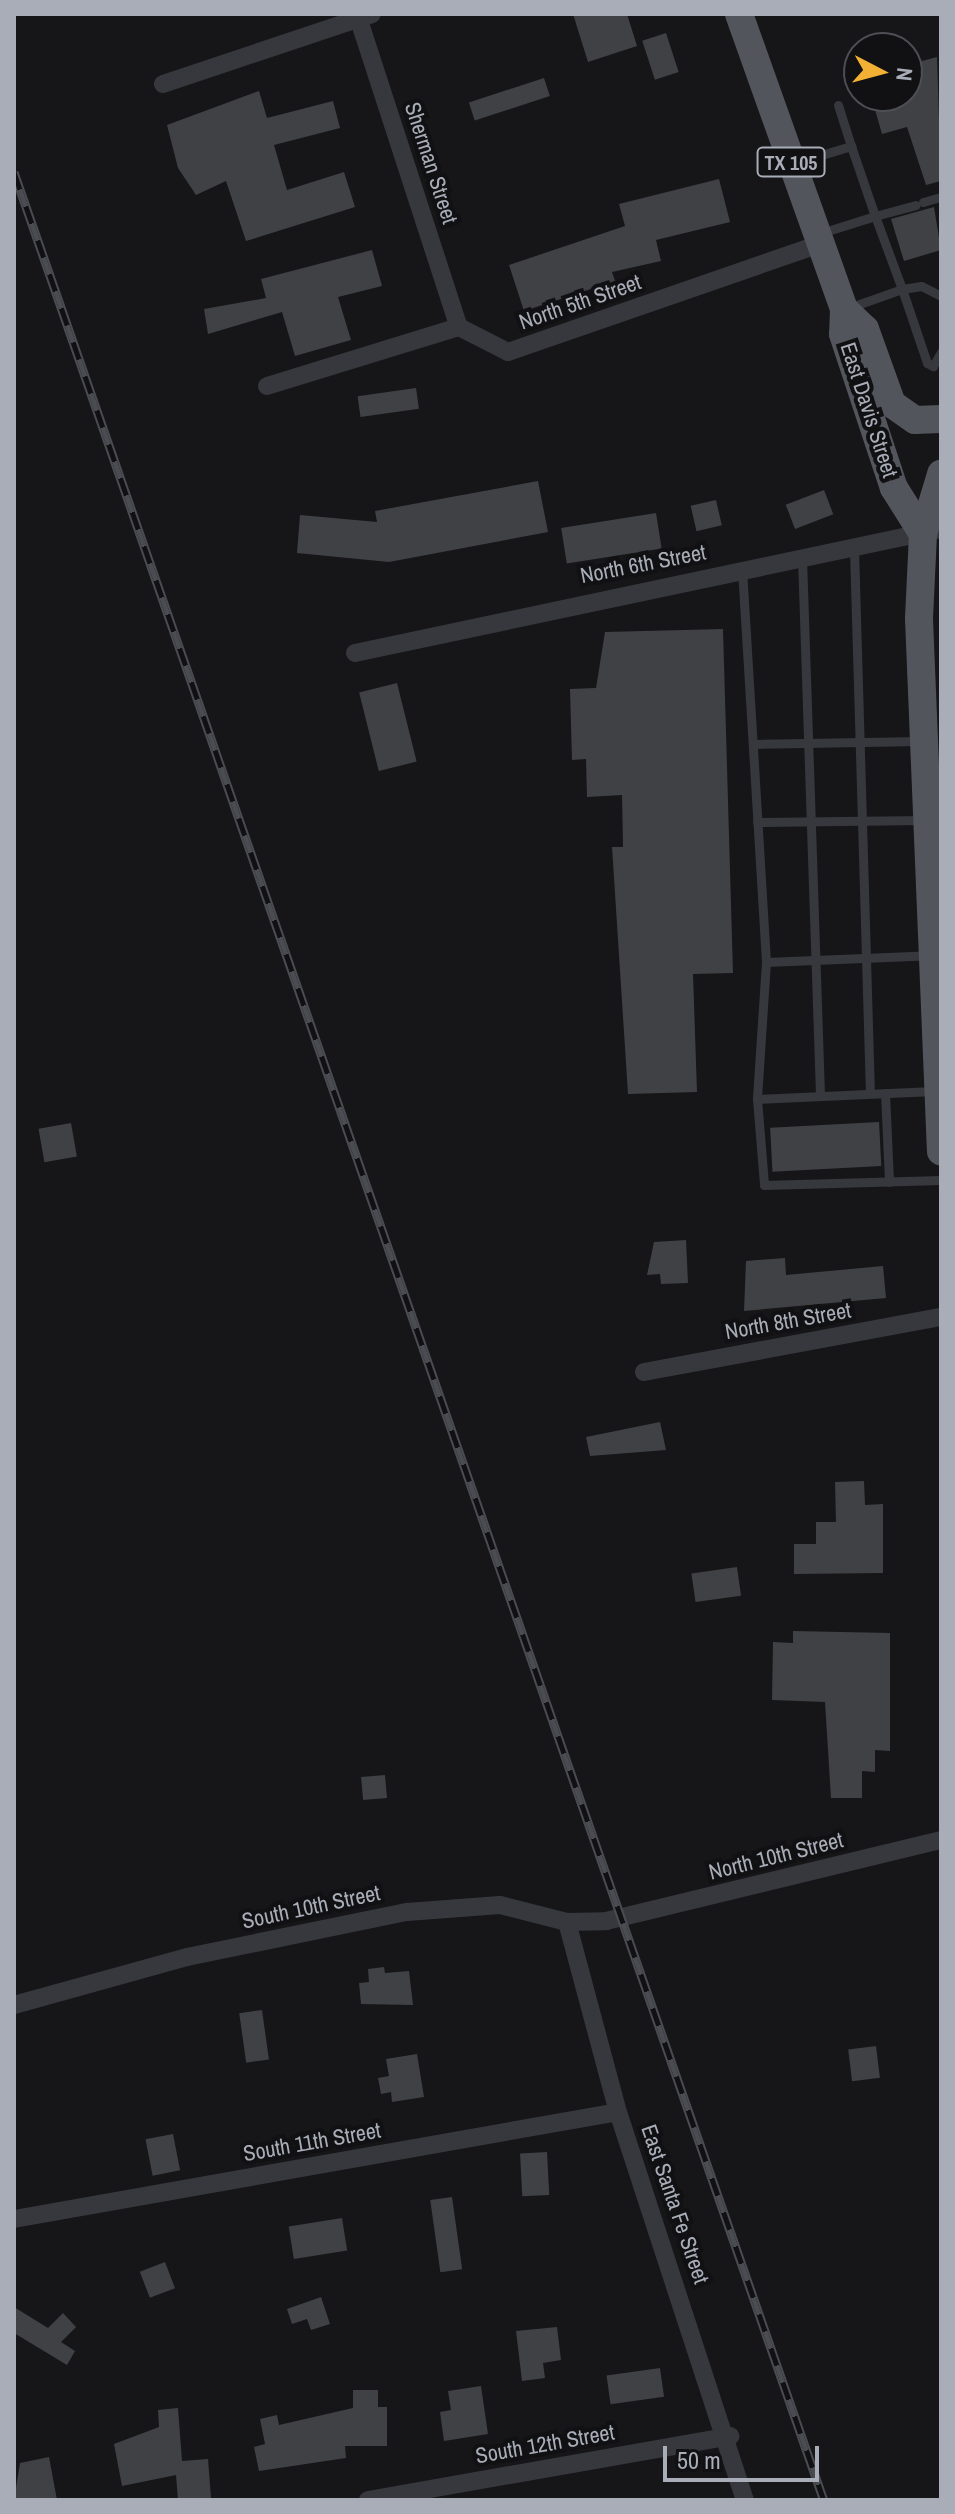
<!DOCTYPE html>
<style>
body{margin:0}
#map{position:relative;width:955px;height:2514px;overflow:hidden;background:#161618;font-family:"Archivo Narrow",sans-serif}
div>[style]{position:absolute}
.building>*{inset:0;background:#404145;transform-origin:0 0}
.service>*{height:9px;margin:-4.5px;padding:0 4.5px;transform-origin:4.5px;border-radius:4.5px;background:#37383d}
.minor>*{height:18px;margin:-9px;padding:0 9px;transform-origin:9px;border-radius:9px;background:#37383d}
.primary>*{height:28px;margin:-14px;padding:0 14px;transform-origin:14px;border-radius:14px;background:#53555c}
.rail>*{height:9px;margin-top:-4.5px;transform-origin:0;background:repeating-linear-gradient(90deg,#111113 0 18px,#4a4c52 0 36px);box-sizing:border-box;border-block:2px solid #4a4c52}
span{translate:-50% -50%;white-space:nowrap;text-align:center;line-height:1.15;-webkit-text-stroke:8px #111113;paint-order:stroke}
.shield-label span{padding:2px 6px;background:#111113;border:2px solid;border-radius:6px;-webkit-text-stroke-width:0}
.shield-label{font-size:20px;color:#a8adb8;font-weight:700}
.street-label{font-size:22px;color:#a8adb8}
.frame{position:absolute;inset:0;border:16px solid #a8adb8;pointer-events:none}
.north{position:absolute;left:843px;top:32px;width:80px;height:80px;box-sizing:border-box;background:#111113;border:2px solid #4d4f55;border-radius:50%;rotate:96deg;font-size:22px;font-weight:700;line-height:32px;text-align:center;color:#a8adb8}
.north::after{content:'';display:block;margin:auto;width:28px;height:36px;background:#f2b134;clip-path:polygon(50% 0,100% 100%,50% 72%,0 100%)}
.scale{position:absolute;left:663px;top:2446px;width:156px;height:36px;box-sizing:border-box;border:4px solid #a8adb8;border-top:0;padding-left:10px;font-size:24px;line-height:28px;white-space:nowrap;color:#a8adb8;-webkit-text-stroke:6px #111113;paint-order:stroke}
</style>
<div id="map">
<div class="building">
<i style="clip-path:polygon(573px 14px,627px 14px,637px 46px,588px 62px)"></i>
<i style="left:666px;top:33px;width:41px;height:25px;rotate:72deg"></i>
<i style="clip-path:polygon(937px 57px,941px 181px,926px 185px,907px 127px,882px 134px,874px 106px,888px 102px,886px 96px,907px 96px,907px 65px)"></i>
<i style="left:544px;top:78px;width:19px;height:79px;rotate:72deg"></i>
<i style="clip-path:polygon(259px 91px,267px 118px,333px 101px,340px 128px,274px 145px,287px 190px,344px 172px,355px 207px,246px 241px,226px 181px,196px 195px,178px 168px,167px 125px)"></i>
<i style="clip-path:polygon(719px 179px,730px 222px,656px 240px,661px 261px,612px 272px,615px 281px,524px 311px,509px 265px,625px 226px,619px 204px)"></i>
<i style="clip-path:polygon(934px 207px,941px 250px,904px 261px,891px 219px)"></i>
<i style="clip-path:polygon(372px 250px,382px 286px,338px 297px,351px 340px,295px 356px,282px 312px,208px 334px,204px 309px,266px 298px,261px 279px)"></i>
<i style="left:416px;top:388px;width:21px;height:59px;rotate:82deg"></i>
<i style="clip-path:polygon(538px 481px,548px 532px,389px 562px,297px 553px,300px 515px,377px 522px,375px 511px)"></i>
<i style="left:824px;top:490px;width:26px;height:41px;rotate:69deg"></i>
<i style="left:716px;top:500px;width:26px;height:26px;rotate:77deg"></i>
<i style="left:656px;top:513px;width:36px;height:96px;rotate:81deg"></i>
<i style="clip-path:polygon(723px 629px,733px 973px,693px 974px,697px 1092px,628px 1094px,612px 847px,623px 847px,622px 795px,587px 797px,586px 759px,572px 760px,570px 689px,596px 688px,605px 632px)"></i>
<i style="left:397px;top:683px;width:81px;height:39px;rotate:76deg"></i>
<i style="left:879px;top:1122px;width:44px;height:109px;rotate:87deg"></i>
<i style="left:71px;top:1123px;width:34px;height:33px;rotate:80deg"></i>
<i style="clip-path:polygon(686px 1240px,688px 1283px,661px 1284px,660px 1274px,647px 1275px,654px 1242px)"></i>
<i style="clip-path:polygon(785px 1258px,786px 1275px,883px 1266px,886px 1298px,744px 1311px,746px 1261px)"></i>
<i style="clip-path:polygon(660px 1422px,666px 1450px,590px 1456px,586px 1437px)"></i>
<i style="clip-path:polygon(864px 1481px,865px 1505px,883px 1504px,883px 1573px,794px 1574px,794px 1544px,816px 1544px,816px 1522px,836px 1522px,835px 1482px)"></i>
<i style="left:737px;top:1567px;width:29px;height:46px;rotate:82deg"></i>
<i style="clip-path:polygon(793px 1631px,890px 1633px,890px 1751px,875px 1750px,875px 1772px,862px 1771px,862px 1798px,831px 1798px,825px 1702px,772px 1700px,773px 1642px,793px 1643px)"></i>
<i style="left:385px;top:1775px;width:23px;height:24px;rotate:85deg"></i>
<i style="clip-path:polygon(384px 1967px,385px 1973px,409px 1971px,413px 2005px,361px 2004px,359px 1983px,369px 1982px,368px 1969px)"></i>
<i style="left:262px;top:2010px;width:50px;height:23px;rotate:82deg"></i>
<i style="left:876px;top:2046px;width:32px;height:28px;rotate:83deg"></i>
<i style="clip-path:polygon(417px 2054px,424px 2097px,392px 2102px,391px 2092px,381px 2094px,378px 2078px,389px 2076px,386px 2059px)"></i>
<i style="left:173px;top:2134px;width:37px;height:28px;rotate:79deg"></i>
<i style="left:547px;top:2152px;width:43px;height:27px;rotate:87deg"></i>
<i style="left:452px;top:2197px;width:73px;height:22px;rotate:82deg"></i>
<i style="left:342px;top:2218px;width:33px;height:54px;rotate:81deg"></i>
<i style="left:165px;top:2262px;width:28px;height:27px;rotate:69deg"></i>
<i style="clip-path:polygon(321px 2297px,330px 2324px,311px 2330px,307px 2319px,292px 2324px,287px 2309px)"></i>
<i style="clip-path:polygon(14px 2307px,48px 2328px,63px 2313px,76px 2327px,61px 2342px,75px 2351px,67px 2365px,14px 2333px)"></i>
<i style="clip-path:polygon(557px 2327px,561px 2360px,543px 2363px,545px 2378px,522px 2381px,516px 2331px)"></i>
<i style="left:660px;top:2368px;width:29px;height:54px;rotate:82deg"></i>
<i style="clip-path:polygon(481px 2386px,488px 2434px,444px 2441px,440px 2412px,451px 2410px,448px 2391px)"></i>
<i style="clip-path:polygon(353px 2390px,378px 2390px,378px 2407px,387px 2407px,387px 2446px,345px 2446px,346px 2458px,259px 2471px,254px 2447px,265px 2444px,260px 2419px,277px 2415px,279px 2425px,353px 2408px)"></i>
<i style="clip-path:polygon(178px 2408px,182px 2461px,208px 2459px,211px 2498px,178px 2500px,176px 2475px,122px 2486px,114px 2444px,159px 2427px,158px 2410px)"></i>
<i style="clip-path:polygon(49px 2457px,57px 2500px,14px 2500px,20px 2463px)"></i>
</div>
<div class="service">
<i style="left:838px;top:105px;width:43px;rotate:72.4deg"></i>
<i style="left:795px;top:163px;width:59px;rotate:-16.9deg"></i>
<i style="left:851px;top:146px;width:74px;rotate:71.1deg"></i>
<i style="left:875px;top:216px;width:42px;rotate:-15deg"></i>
<i style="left:923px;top:202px;width:19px;rotate:-16deg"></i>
<i style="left:821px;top:233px;width:57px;rotate:-17.5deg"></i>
<i style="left:875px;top:216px;width:78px;rotate:69.7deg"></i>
<i style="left:902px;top:289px;width:54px;rotate:160.6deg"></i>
<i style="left:941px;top:296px;width:22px;rotate:-153deg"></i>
<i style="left:921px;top:286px;width:19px;rotate:171deg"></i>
<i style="left:902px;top:289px;width:78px;rotate:71.3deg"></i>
<i style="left:927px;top:363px;width:7px;rotate:27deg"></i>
<i style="left:933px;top:366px;width:16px;rotate:-60deg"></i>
<i style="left:854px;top:549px;width:544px;rotate:88.32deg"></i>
<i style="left:802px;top:558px;width:536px;rotate:88.08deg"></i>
<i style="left:742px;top:569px;width:394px;rotate:86.5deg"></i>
<i style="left:766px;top:962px;width:137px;rotate:93.8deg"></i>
<i style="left:757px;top:1099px;width:177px;rotate:-2.6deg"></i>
<i style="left:753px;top:744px;width:168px;rotate:-1deg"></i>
<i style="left:757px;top:822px;width:167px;rotate:-0.7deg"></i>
<i style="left:766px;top:962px;width:164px;rotate:-2.4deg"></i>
<i style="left:885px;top:1093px;width:89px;rotate:87.4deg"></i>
<i style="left:757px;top:1099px;width:86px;rotate:85.3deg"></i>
<i style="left:764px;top:1185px;width:177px;rotate:-1.6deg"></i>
</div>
<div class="minor">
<i style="left:357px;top:14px;width:329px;rotate:72deg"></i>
<i style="left:163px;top:84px;width:220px;rotate:-18.5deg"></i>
<i style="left:267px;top:386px;width:201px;rotate:-17.1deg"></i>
<i style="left:459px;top:327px;width:55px;rotate:27deg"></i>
<i style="left:508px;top:352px;width:330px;rotate:-19.1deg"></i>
<i style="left:355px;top:653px;width:599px;rotate:-11.95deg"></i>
<i style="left:644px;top:1372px;width:302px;rotate:-10.5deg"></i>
<i style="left:567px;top:1922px;width:197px;rotate:75deg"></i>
<i style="left:618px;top:2112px;width:408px;rotate:71.9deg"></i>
<i style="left:14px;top:2005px;width:180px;rotate:-15.5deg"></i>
<i style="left:187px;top:1957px;width:225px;rotate:-11.6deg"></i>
<i style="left:407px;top:1912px;width:93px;rotate:-4.3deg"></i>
<i style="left:500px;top:1905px;width:69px;rotate:14.2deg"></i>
<i style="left:567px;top:1922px;width:39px;rotate:-1deg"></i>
<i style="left:606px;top:1921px;width:345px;rotate:-13.6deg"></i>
<i style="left:14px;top:2219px;width:613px;rotate:-10.05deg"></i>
<i style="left:368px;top:2500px;width:368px;rotate:-10deg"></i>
</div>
<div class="primary">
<i style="left:739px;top:14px;width:313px;rotate:70.4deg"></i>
<i style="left:844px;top:309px;width:25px;rotate:92deg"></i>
<i style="left:843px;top:334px;width:162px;rotate:71.7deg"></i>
<i style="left:894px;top:488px;width:54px;rotate:57.8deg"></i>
<i style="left:923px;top:534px;width:85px;rotate:92.7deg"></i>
<i style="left:919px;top:619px;width:533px;rotate:87.64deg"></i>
<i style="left:844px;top:309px;width:29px;rotate:44deg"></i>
<i style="left:865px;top:329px;width:80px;rotate:70.2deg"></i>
<i style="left:892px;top:404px;width:28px;rotate:35deg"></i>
<i style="left:915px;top:420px;width:26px;rotate:-2deg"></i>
<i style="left:923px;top:534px;width:63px;rotate:-73.3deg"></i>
</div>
<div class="rail">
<i style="left:14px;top:172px;width:2465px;rotate:70.82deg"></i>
</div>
<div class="shield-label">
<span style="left:791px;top:162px">TX 105</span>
</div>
<div class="street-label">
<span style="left:431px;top:163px;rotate:72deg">Sherman Street</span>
<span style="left:580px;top:302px;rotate:-19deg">North 5th Street</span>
<span style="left:869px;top:410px;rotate:72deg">East Davis Street</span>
<span style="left:643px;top:564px;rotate:-11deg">North 6th Street</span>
<span style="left:788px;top:1321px;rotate:-10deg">North 8th Street</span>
<span style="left:776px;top:1856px;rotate:-14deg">North 10th Street</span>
<span style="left:311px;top:1907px;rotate:-12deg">South 10th Street</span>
<span style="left:312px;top:2142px;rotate:-10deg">South 11th Street</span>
<span style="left:675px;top:2204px;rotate:71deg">East Santa Fe Street</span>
<span style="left:545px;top:2444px;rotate:-10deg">South 12th Street</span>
</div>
<div class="frame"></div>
<div class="north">N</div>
<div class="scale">50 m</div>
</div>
